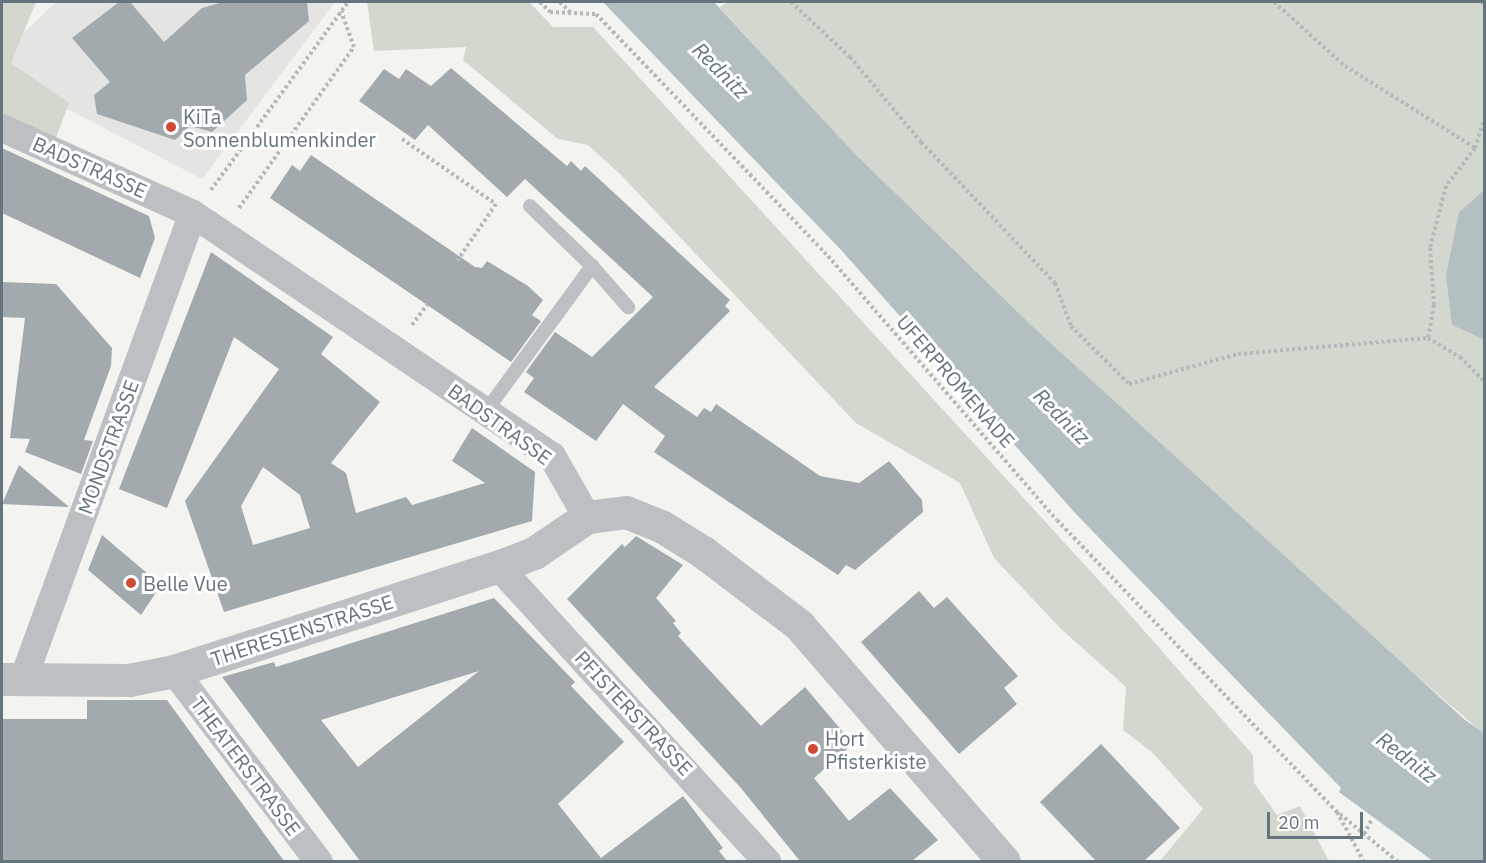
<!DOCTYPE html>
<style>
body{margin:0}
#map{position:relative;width:1486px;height:863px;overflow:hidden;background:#f3f3f0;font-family:"IBM Plex Sans",sans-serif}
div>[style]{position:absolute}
.built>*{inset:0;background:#e4e4e3}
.green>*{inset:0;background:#d3d8cf}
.water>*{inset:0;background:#b3bfc1}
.building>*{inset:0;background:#a2aaae}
.path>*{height:4px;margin-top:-2px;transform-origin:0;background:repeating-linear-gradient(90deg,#b6b9ba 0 3px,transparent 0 6px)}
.service>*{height:14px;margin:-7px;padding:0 7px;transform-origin:7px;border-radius:7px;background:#bdc0c3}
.minor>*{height:28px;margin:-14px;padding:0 14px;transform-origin:14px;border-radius:14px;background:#bdc0c3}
.tertiary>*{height:33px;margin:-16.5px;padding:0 16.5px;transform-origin:16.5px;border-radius:16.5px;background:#bdc0c3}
.dots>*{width:16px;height:16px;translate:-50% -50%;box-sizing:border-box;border:3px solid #fff;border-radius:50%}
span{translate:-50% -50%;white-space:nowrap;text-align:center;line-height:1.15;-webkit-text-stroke:6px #fff;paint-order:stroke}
.poi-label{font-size:20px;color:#66757d}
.left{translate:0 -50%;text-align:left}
.street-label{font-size:20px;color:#66757d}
.water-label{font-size:21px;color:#61767b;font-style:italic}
.frame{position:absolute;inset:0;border:3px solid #66757d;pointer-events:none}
.scale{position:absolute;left:1267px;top:812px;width:96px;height:27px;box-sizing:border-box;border:3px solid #66757d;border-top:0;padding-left:8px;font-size:18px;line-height:21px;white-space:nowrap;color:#66757d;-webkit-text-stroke:4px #fff;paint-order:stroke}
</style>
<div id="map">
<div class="built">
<i style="clip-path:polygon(56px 2px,335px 2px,202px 179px,2px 75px,2px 54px)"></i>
</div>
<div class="green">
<i style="clip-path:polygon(2px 2px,36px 2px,11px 63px,69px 103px,56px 138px,2px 114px)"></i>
<i style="clip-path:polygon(367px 2px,529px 2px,553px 27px,593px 27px,1126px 610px,1253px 755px,1254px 783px,1277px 815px,1300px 806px,1329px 861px,1160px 861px,1203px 809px,1152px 752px,1123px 730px,1126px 687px,1060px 628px,994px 558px,960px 483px,856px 423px,621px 175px,588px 145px,558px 139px,463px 60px,466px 47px,374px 51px)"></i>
<i style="clip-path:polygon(729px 2px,1484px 2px,1484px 190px,1459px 212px,1452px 325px,1484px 340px,1484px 734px,1315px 588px,1034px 330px,854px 154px,719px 7px)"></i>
</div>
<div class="water">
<i style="clip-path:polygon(603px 2px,714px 2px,855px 154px,1035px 329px,1465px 720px,1484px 733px,1484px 861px,1433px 861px,1339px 792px,1341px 788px,1076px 514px,842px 251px)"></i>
<i style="clip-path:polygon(1484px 190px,1484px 340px,1452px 325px,1446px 276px,1459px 212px)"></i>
</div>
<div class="building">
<i style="clip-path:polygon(119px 2px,130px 2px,164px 42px,202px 8px,223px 2px,307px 2px,309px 21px,245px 75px,247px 100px,212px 132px,190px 126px,175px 140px,97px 114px,94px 95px,110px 82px,72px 38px)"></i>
<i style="clip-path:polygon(451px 68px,567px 166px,571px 161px,581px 171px,585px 166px,730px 300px,725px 306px,730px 311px,654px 387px,697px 417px,704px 408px,711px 412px,716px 404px,820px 476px,859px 483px,889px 461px,922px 500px,923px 512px,855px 570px,846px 565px,838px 575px,654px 452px,665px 436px,623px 404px,596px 441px,524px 392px,534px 378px,526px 372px,555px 332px,592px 357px,653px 297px,525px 179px,507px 197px,428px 125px,415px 140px,359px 101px,384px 69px,399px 79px,406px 69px,431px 86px)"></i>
<i style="clip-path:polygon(2px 148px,149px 216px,155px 238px,140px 278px,2px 213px)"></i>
<i style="clip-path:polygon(311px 155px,475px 267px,482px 268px,487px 261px,528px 286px,543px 300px,532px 315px,541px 321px,511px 362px,270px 198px,292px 165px,300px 171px)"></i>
<i style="clip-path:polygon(evenodd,211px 252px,333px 337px,321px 354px,380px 402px,331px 463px,346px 473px,356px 513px,406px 497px,412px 505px,485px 483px,452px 461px,472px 428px,535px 472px,532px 521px,224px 612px,185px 501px,279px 369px,234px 337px,167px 508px,119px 489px,211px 252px,263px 467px,300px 495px,310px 528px,253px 545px,241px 506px,263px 467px)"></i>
<i style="clip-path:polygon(2px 282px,56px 284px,112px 348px,111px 366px,84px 440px,93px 441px,81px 474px,25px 452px,30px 439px,10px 438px,25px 318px,2px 317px)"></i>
<i style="clip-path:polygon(19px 465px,69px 507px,2px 504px)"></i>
<i style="clip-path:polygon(102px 535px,161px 585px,141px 615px,88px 570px)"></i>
<i style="clip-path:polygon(636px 536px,683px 565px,656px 598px,676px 621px,673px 623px,681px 633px,678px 636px,761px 726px,805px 687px,853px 744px,814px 778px,849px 821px,890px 788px,938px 840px,912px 861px,800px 861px,740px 787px,567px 599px,622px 544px,625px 547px)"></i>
<i style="clip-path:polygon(919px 591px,934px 608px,947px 597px,1018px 676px,1004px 688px,1017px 704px,959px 754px,861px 642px)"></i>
<i style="clip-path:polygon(evenodd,494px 598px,575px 682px,571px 686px,624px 742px,558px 804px,601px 858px,683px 796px,723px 848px,719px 851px,727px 861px,360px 861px,222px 677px,274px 662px,276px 667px,494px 598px,479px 671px,358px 767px,321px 720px,479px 671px)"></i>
<i style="clip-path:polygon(87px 700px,167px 700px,284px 861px,2px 861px,2px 719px,87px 719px)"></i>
<i style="clip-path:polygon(1101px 744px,1180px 828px,1144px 861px,1096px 861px,1040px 802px)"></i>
</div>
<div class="path">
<i style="left:540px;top:2px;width:14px;rotate:45deg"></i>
<i style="left:550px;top:12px;width:46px;rotate:2.5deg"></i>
<i style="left:596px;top:14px;width:335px;rotate:46.2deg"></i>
<i style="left:828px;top:256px;width:349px;rotate:49.1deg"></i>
<i style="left:1057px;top:520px;width:405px;rotate:46.2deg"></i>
<i style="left:1337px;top:812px;width:57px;rotate:61.6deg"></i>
<i style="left:560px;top:2px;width:16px;rotate:45deg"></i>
<i style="left:791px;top:2px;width:81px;rotate:43deg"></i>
<i style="left:850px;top:57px;width:111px;rotate:50.1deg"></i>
<i style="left:921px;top:142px;width:195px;rotate:46.5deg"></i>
<i style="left:1055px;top:283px;width:46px;rotate:69.6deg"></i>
<i style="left:1071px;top:326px;width:82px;rotate:45deg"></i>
<i style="left:1129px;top:384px;width:113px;rotate:-15.4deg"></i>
<i style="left:1238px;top:354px;width:191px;rotate:-4.8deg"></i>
<i style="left:1274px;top:2px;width:96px;rotate:42deg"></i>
<i style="left:1345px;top:66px;width:154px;rotate:32.2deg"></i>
<i style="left:1475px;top:148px;width:48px;rotate:127.3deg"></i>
<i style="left:1446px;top:186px;width:64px;rotate:104.5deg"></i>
<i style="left:1430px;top:248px;width:57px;rotate:86deg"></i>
<i style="left:1434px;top:305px;width:34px;rotate:100deg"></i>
<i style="left:1428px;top:338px;width:37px;rotate:31deg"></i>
<i style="left:1460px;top:357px;width:34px;rotate:45deg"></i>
<i style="left:1483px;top:2px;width:3px;rotate:72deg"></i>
<i style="left:402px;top:139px;width:114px;rotate:34.7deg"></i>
<i style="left:496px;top:204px;width:69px;rotate:124.4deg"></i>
<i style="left:1475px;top:148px;width:28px;rotate:-72deg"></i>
<i style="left:211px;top:190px;width:233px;rotate:-53.9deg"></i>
<i style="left:239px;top:208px;width:198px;rotate:-54.5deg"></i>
<i style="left:354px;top:47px;width:38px;rotate:-110deg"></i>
<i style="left:412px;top:325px;width:26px;rotate:-54deg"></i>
<i style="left:1340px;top:814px;width:75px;rotate:39.6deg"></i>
<i style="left:1364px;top:834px;width:17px;rotate:-62deg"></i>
</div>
<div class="service">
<i style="left:530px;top:206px;width:86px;rotate:44.1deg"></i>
<i style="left:486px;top:411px;width:180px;rotate:-53.8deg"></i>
<i style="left:592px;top:266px;width:55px;rotate:48.7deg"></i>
</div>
<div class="minor">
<i style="left:2px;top:128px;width:209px;rotate:24.2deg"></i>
<i style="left:193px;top:214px;width:433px;rotate:34deg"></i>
<i style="left:552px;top:456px;width:70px;rotate:60.2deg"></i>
<i style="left:498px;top:566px;width:400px;rotate:47.7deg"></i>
<i style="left:174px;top:671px;width:240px;rotate:52.8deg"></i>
<i style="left:23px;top:680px;width:496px;rotate:-70deg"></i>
</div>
<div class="tertiary">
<i style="left:2px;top:679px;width:127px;rotate:0.5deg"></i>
<i style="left:129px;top:680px;width:46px;rotate:-11.3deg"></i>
<i style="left:174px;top:671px;width:351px;rotate:-17.9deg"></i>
<i style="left:508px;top:563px;width:28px;rotate:-21deg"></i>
<i style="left:534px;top:553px;width:64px;rotate:-34.2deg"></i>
<i style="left:587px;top:517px;width:39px;rotate:-7deg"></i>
<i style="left:626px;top:512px;width:38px;rotate:22deg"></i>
<i style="left:661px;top:526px;width:49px;rotate:31.8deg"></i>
<i style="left:703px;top:552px;width:121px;rotate:37.2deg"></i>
<i style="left:799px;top:625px;width:313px;rotate:49.1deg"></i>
</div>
<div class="dots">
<i style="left:171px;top:127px;background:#ce4b35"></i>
<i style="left:131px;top:583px;background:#ce4b35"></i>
<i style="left:813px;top:749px;background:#ce4b35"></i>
</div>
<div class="poi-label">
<span class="left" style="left:183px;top:128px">KiTa<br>Sonnenblumenkinder</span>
<span class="left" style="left:143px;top:583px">Belle Vue</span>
<span class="left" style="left:825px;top:750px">Hort<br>Pfisterkiste</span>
</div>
<div class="street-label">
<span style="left:90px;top:167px;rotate:24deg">BADSTRASSE</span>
<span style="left:956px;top:381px;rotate:49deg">UFERPROMENADE</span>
<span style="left:500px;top:424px;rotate:36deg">BADSTRASSE</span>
<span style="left:108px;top:447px;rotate:-70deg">MONDSTRASSE</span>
<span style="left:302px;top:630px;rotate:-18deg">THERESIENSTRASSE</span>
<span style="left:634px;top:713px;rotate:47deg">PFISTERSTRASSE</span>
<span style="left:246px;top:766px;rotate:53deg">THEATERSTRASSE</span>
</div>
<div class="water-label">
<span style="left:721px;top:70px;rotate:45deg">Rednitz</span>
<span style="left:1062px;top:416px;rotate:45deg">Rednitz</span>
<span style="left:1407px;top:757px;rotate:37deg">Rednitz</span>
</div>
<div class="frame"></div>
<div class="scale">20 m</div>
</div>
